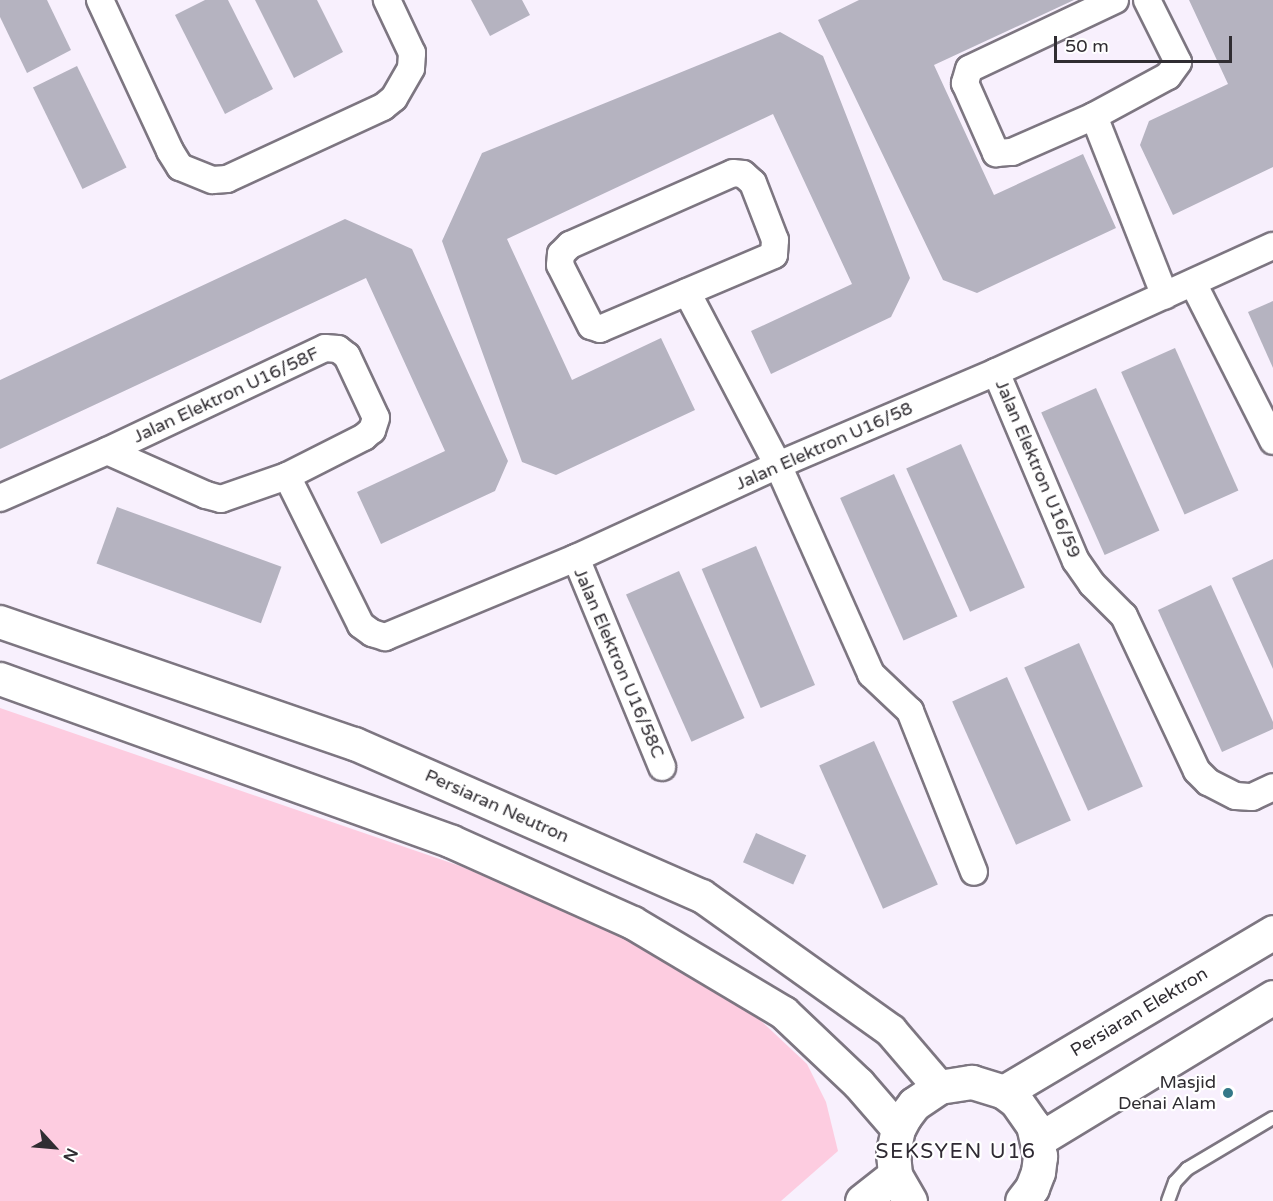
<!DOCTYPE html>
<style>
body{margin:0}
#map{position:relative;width:1273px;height:1201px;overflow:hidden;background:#f8f0fd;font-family:"Varela Round",sans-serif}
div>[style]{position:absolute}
.green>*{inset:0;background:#fdcce0}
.building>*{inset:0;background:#b5b3c0;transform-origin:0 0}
.roads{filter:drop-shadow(2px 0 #7d7681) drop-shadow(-2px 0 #7d7681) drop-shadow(0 2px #7d7681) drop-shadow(0 -2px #7d7681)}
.service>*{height:12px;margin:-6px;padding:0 6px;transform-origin:6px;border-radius:6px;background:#fff}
.minor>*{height:26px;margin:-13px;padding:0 13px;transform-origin:13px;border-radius:13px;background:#fff}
.tertiary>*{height:32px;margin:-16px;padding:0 16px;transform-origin:16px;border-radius:16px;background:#fff}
.secondary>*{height:33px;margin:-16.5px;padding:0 16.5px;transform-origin:16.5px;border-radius:16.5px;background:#fff}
.dots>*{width:16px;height:16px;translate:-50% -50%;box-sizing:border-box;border:3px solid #fff;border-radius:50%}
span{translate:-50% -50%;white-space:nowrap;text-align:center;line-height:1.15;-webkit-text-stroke:4.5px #fff;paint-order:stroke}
.street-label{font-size:18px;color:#302d32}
.poi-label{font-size:18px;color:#302d32}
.right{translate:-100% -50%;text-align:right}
.quarter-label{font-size:21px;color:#2f2a33;letter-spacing:1.5px}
.north{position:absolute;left:24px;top:1117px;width:60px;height:60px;-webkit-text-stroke:4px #fff;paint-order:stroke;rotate:116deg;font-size:16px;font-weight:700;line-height:24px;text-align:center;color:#302d32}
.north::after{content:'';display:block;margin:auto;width:21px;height:27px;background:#302d32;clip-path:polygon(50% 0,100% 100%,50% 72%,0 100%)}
.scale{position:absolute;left:1054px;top:36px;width:178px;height:27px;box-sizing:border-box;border:3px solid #302d32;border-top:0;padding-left:8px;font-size:18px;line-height:21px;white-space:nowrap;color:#302d32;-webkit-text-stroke:4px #fff;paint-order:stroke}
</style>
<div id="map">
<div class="green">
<i style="clip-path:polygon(0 708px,460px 866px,643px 944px,758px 1018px,807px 1064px,826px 1102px,838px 1151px,781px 1201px,0 1201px)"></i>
</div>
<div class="building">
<i style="clip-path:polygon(0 0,47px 0,71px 50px,27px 73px,0 17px)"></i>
<i style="clip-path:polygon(205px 0,228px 0,273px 89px,225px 114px,175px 15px)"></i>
<i style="clip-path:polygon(255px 0,317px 0,343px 52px,294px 78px)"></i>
<i style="clip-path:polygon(471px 0,522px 0,530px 15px,490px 36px)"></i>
<i style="clip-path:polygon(859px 0,1074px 0,934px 65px,994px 195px,1083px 154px,1116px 228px,977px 293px,943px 280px,818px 20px)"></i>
<i style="clip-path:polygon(1189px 0,1273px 0,1273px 167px,1173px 215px,1140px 145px,1149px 121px,1228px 84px)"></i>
<i style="clip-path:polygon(780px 32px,823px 56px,910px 278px,891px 317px,771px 374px,751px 331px,852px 284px,773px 114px,507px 239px,572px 380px,661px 338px,695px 410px,556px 475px,522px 462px,442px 241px,482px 153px)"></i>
<i style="left:77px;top:66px;width:113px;height:49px;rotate:64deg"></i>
<i style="clip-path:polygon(345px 219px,412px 249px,508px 461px,495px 491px,381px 544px,357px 492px,445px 451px,366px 278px,0 449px,0 380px)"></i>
<i style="clip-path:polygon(1273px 301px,1273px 368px,1248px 312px)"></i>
<i style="left:1175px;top:348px;width:156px;height:59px;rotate:66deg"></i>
<i style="left:1096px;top:388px;width:156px;height:60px;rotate:66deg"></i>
<i style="left:961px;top:444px;width:157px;height:60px;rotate:66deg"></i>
<i style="left:894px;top:474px;width:156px;height:59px;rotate:66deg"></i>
<i style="left:117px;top:507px;width:175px;height:60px;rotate:20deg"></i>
<i style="left:756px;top:546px;width:151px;height:59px;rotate:67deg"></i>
<i style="clip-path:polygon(1273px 559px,1273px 669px,1232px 578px)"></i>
<i style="left:679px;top:571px;width:161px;height:58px;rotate:66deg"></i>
<i style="clip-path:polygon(1211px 585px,1273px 722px,1273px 729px,1222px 752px,1158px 610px)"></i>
<i style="left:1079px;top:643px;width:157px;height:60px;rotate:66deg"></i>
<i style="left:1007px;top:677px;width:157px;height:60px;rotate:66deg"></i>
<i style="left:874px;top:741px;width:157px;height:60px;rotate:66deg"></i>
<i style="left:756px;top:833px;width:55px;height:32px;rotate:24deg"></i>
</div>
<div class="roads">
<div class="service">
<i style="left:1168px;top:1201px;width:20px;rotate:-70deg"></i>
<i style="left:1175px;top:1182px;width:18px;rotate:-47deg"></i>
<i style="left:1187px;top:1169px;width:100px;rotate:-30.7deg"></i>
</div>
<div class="minor">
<i style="left:100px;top:0;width:166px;rotate:65.1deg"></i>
<i style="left:170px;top:151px;width:19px;rotate:58deg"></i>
<i style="left:180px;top:167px;width:35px;rotate:22deg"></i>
<i style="left:213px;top:180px;width:14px;rotate:-4deg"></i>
<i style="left:227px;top:179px;width:172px;rotate:-24.8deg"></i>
<i style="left:383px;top:107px;width:14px;rotate:-39deg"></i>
<i style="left:394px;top:98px;width:34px;rotate:-60deg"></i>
<i style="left:411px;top:68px;width:15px;rotate:-86deg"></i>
<i style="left:412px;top:53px;width:59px;rotate:-115.3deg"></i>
<i style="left:1115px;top:0;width:161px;rotate:154.7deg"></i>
<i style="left:969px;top:69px;width:15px;rotate:106deg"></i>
<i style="left:965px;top:83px;width:77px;rotate:66.1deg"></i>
<i style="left:996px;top:153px;width:16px;rotate:-4deg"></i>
<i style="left:1012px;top:152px;width:90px;rotate:-23.7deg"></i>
<i style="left:1094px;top:116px;width:84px;rotate:-28.4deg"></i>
<i style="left:1168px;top:76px;width:17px;rotate:-54deg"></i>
<i style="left:1178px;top:62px;width:69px;rotate:-116.6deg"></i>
<i style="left:1094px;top:116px;width:193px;rotate:68.5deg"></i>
<i style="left:733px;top:173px;width:10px;rotate:6deg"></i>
<i style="left:743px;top:174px;width:13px;rotate:42deg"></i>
<i style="left:753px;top:183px;width:61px;rotate:68.9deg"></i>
<i style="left:775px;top:240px;width:15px;rotate:94deg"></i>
<i style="left:774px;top:255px;width:189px;rotate:157deg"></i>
<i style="left:600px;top:329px;width:9px;rotate:-162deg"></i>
<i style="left:591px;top:326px;width:68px;rotate:-116.9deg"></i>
<i style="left:560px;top:265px;width:11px;rotate:-85deg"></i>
<i style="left:561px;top:254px;width:13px;rotate:-45deg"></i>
<i style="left:570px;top:245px;width:178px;rotate:-23.8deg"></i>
<i style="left:1193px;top:283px;width:177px;rotate:63.1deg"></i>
<i style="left:687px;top:292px;width:195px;rotate:62.3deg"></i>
<i style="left:778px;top:465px;width:229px;rotate:66deg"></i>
<i style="left:871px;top:674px;width:54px;rotate:43.5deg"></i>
<i style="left:910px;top:711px;width:173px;rotate:68.3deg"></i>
<i style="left:996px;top:372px;width:205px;rotate:67.1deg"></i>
<i style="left:1076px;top:561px;width:28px;rotate:55deg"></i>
<i style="left:1092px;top:584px;width:45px;rotate:45deg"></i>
<i style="left:1124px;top:616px;width:171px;rotate:64.8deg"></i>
<i style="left:1197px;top:771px;width:16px;rotate:45deg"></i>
<i style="left:1208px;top:782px;width:31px;rotate:27deg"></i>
<i style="left:1236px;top:796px;width:16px;rotate:4deg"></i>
<i style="left:1252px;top:797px;width:23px;rotate:-25deg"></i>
<i style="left:287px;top:476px;width:166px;rotate:63.6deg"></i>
<i style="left:361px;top:625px;width:14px;rotate:36deg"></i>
<i style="left:372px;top:633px;width:14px;rotate:17deg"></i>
<i style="left:385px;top:637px;width:207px;rotate:-22.5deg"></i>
<i style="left:576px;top:558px;width:222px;rotate:-24.7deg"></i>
<i style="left:778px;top:465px;width:237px;rotate:-23.1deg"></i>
<i style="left:996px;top:372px;width:304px;rotate:-24.5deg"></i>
<i style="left:0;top:498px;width:117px;rotate:-23.7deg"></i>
<i style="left:107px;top:451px;width:241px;rotate:-25.3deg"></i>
<i style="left:325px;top:348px;width:13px;rotate:4deg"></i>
<i style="left:338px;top:349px;width:11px;rotate:38deg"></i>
<i style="left:347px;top:356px;width:68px;rotate:64.9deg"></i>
<i style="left:376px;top:418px;width:13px;rotate:108deg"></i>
<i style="left:372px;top:430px;width:11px;rotate:139deg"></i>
<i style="left:364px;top:437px;width:86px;rotate:153.1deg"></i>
<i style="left:287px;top:476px;width:70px;rotate:160.8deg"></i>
<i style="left:221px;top:499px;width:16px;rotate:-165deg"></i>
<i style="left:206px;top:495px;width:108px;rotate:-156deg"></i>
<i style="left:576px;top:558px;width:226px;rotate:67.6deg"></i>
</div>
<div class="tertiary">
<i style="left:0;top:622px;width:375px;rotate:19deg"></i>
<i style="left:355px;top:744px;width:379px;rotate:23.7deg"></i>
<i style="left:702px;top:896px;width:232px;rotate:35.5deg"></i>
<i style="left:891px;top:1031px;width:74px;rotate:49.4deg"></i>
<i style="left:0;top:679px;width:480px;rotate:19.8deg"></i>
<i style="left:452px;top:842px;width:198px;rotate:24.1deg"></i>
<i style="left:633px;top:923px;width:176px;rotate:30.8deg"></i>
<i style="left:784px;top:1013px;width:103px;rotate:43.4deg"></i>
<i style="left:859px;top:1084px;width:60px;rotate:49.1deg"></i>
</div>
<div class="secondary">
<i style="left:1004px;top:1092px;width:313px;rotate:-30.7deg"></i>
<i style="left:1038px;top:1140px;width:275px;rotate:-31.3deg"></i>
<i style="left:862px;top:1201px;width:42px;rotate:-38.2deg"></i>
<i style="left:910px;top:1201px;width:30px;rotate:-120deg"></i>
<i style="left:895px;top:1175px;width:23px;rotate:-95deg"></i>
<i style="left:893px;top:1152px;width:24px;rotate:-78deg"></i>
<i style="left:898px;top:1129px;width:15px;rotate:-62deg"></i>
<i style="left:905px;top:1116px;width:15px;rotate:-53deg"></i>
<i style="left:914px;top:1104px;width:30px;rotate:-34deg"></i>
<i style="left:939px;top:1087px;width:33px;rotate:-9deg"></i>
<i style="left:972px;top:1082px;width:34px;rotate:17deg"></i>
<i style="left:1004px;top:1092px;width:15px;rotate:37deg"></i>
<i style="left:1016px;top:1101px;width:29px;rotate:55deg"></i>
<i style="left:1033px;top:1125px;width:32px;rotate:77deg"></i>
<i style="left:1040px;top:1156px;width:16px;rotate:97deg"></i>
<i style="left:1038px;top:1172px;width:17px;rotate:111deg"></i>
<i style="left:1032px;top:1188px;width:16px;rotate:128deg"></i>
</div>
</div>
<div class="dots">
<i style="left:1228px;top:1093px;background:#347888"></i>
</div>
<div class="street-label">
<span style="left:226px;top:395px;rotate:-25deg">Jalan Elektron U16/58F</span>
<span style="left:824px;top:446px;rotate:-24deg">Jalan Elektron U16/58</span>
<span style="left:1038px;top:469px;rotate:67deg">Jalan Elektron U16/59</span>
<span style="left:619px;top:663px;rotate:67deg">Jalan Elektron U16/58C</span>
<span style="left:497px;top:806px;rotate:24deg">Persiaran Neutron</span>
<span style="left:1139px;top:1012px;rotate:-31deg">Persiaran Elektron</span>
</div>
<div class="poi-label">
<span class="right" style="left:1216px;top:1093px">Masjid<br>Denai Alam</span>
</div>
<div class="quarter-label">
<span style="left:956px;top:1152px">SEKSYEN U16</span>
</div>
<div class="north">N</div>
<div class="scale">50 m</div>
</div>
